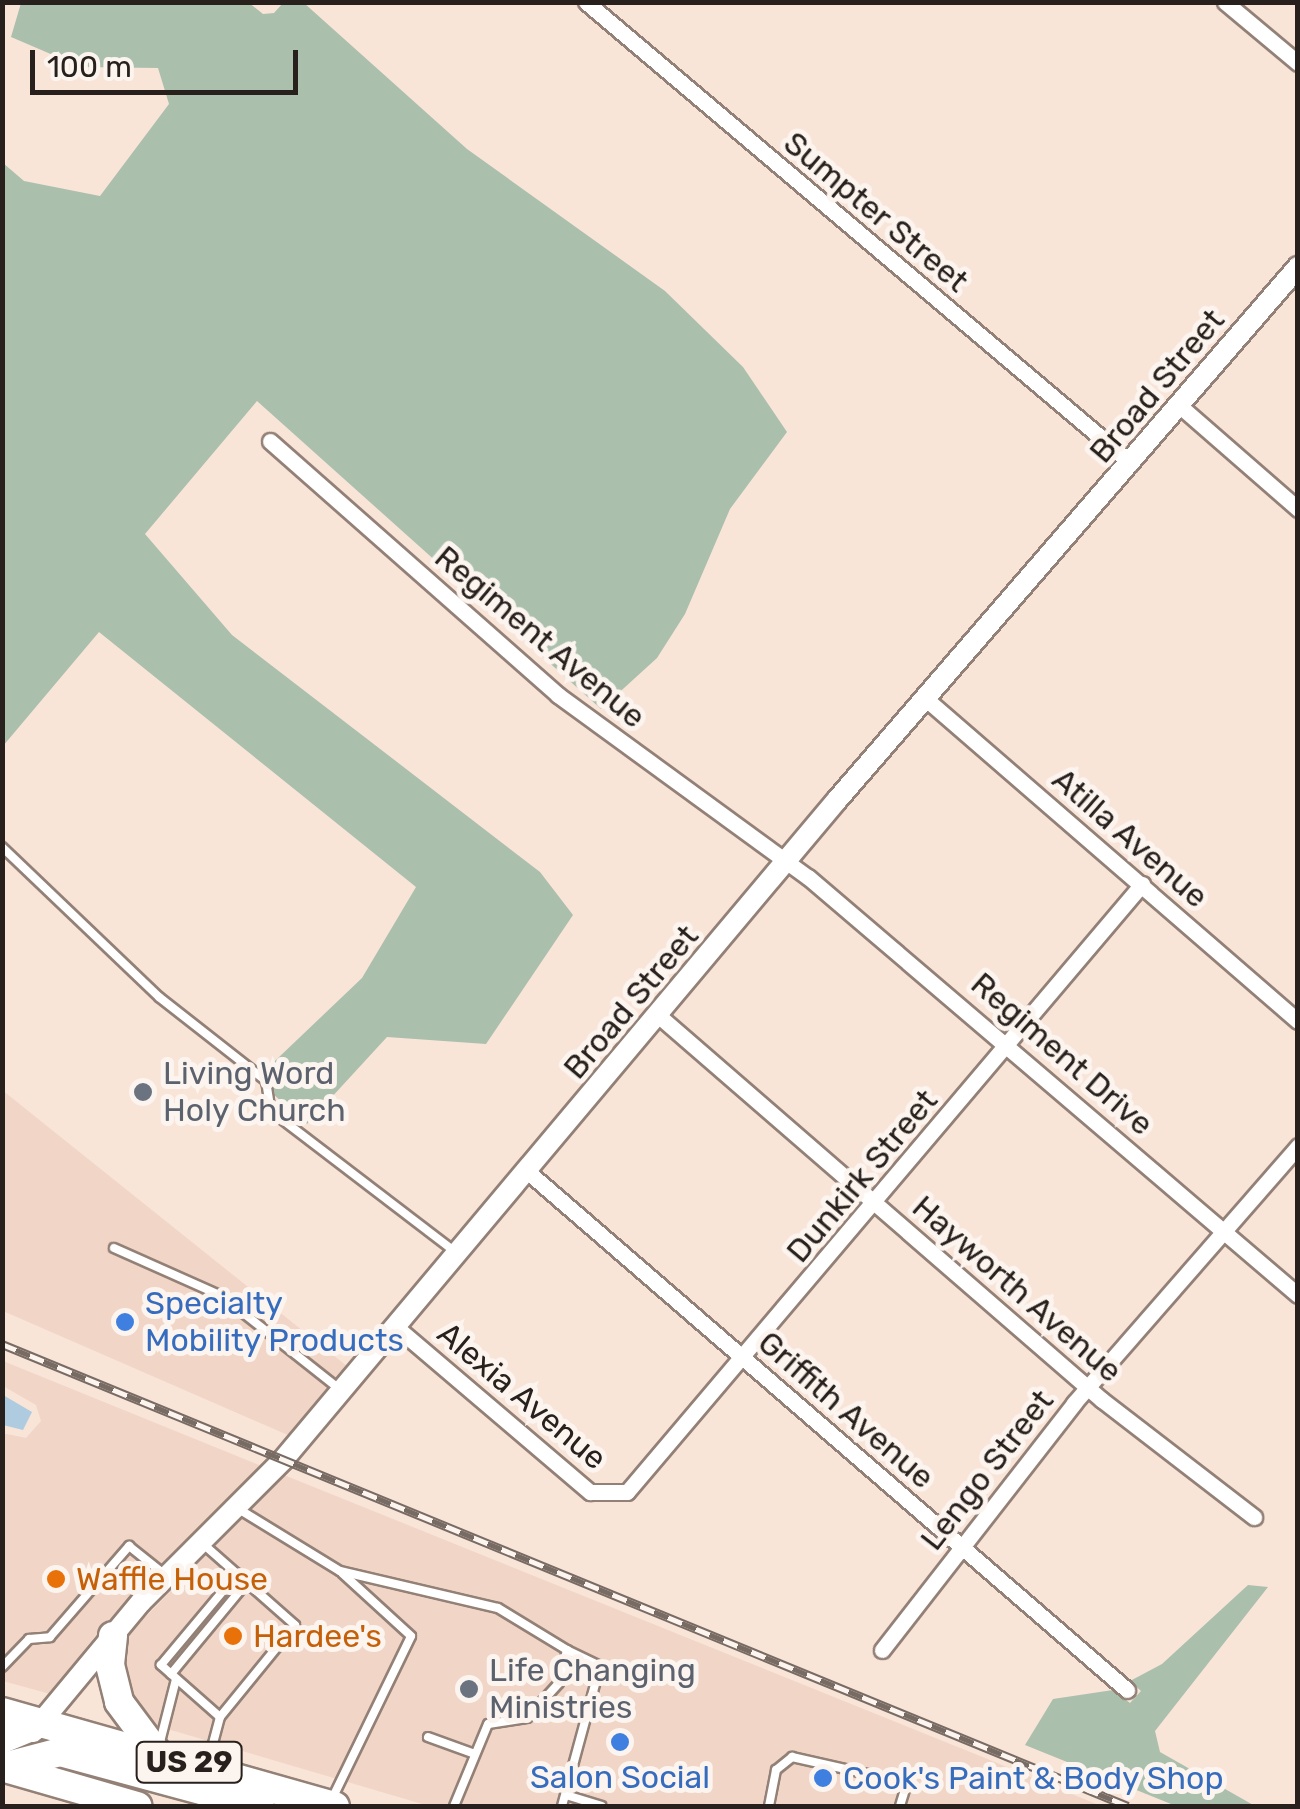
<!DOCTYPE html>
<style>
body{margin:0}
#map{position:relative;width:1300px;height:1809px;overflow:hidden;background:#f9e4d8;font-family:Rubik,sans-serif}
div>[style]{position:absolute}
.built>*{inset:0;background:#f1d5c6}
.green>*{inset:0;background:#abbfad}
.water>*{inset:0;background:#aecbe0}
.roads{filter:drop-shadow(2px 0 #938076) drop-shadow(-2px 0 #938076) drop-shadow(0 2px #938076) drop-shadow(0 -2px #938076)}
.service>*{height:8px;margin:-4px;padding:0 4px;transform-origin:4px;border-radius:4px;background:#fff}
.minor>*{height:15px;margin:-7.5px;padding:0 7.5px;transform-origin:7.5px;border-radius:7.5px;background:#fff}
.tertiary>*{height:20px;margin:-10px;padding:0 10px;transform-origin:10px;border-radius:10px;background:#fff}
.trunk>*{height:28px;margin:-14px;padding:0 14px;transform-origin:14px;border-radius:14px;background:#fff}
.rail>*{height:9px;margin-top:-4.5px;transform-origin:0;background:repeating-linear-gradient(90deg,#fcf4ef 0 15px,#776b64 0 30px);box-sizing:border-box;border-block:2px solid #776b64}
.dots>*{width:28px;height:28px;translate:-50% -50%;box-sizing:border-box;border:5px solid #fcf4ef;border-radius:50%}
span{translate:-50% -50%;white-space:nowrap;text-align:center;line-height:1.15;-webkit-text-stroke:10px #fcf4ef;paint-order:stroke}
.shield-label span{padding:2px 8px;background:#fcf4ef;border:2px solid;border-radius:8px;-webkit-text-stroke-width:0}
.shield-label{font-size:30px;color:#27201c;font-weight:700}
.street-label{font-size:32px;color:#27201c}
.worship-label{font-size:32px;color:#5b616d}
.left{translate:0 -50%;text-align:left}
.shop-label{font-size:32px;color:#366cbe}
.food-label{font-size:32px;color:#c56008}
.frame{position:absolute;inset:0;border:5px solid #27201c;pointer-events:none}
.scale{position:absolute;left:30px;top:50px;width:268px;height:45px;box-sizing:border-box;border:5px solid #27201c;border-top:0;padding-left:12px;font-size:30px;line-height:35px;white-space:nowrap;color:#27201c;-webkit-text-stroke:8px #fcf4ef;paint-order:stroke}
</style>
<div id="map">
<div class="built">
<i style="clip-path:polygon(2px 1090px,348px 1367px,290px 1436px,3px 1311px)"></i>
<i style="clip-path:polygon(3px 1361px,264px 1467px,103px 1626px,50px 1694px,3px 1681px,2px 1433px,26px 1438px,41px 1421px,36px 1405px,3px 1386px)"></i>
<i style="clip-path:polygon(284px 1475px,985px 1758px,1101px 1806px,429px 1806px,137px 1720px,120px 1666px,122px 1641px)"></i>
</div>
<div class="green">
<i style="clip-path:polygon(248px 2px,263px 14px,274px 13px,283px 3px,304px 3px,467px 149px,665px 291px,743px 367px,787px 432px,730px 509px,685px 614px,657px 658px,601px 709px,257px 401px,145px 534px,232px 635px,540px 872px,573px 915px,486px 1044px,387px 1037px,307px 1124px,256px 1079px,362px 978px,416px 887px,99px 632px,3px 746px,3px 163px,24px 181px,100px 196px,169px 104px,158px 68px,81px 67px,11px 37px,21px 3px)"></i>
<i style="clip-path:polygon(1248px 1585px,1268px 1587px,1155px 1731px,1160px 1752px,1255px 1806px,1176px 1806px,1025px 1745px,1053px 1699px,1113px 1690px,1130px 1703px,1141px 1691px,1130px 1681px,1162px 1664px)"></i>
</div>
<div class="water">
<i style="clip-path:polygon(3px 1395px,32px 1412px,23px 1430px,3px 1425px)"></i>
</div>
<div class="roads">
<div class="service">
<i style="left:2px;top:847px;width:217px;rotate:43.7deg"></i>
<i style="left:159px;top:997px;width:136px;rotate:38.1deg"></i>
<i style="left:266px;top:1081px;width:30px;rotate:81deg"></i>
<i style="left:271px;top:1111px;width:230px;rotate:37.4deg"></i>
<i style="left:114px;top:1248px;width:118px;rotate:24deg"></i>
<i style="left:222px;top:1296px;width:148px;rotate:38.4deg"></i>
<i style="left:237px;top:1508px;width:121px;rotate:31.5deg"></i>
<i style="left:340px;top:1571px;width:162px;rotate:13.2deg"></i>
<i style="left:498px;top:1608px;width:81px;rotate:31.3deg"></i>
<i style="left:567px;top:1650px;width:34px;rotate:104deg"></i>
<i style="left:559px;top:1683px;width:47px;rotate:132.4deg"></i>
<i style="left:527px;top:1718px;width:39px;rotate:171deg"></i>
<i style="left:488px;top:1724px;width:89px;rotate:112.5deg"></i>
<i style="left:202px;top:1543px;width:124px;rotate:41.4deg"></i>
<i style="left:295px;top:1625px;width:119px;rotate:129.2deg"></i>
<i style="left:220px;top:1717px;width:47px;rotate:104.9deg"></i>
<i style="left:567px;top:1650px;width:37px;rotate:26deg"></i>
<i style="left:2px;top:1667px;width:39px;rotate:-46deg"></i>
<i style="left:29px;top:1639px;width:21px;rotate:-5deg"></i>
<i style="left:50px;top:1637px;width:121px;rotate:-49deg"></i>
<i style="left:129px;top:1546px;width:45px;rotate:38.7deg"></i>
<i style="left:171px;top:1674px;width:119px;rotate:-50.4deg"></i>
<i style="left:220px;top:1717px;width:79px;rotate:-138.6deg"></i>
<i style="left:161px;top:1665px;width:119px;rotate:-50.1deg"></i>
<i style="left:428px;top:1737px;width:47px;rotate:20deg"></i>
<i style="left:160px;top:1742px;width:65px;rotate:-75.7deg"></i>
<i style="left:566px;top:1795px;width:37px;rotate:17deg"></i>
<i style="left:331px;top:1801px;width:183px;rotate:-64.1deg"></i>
<i style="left:411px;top:1636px;width:93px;rotate:-137.6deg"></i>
<i style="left:562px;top:1806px;width:145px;rotate:-74.8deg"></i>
<i style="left:600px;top:1666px;width:34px;rotate:21deg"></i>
<i style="left:769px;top:1806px;width:37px;rotate:-79deg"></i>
<i style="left:776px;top:1770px;width:21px;rotate:-39deg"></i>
<i style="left:792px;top:1757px;width:118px;rotate:12.7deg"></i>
<i style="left:907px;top:1783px;width:24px;rotate:107deg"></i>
</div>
<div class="minor">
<i style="left:586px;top:2px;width:714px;rotate:40.23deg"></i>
<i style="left:1225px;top:2px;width:95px;rotate:39.9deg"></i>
<i style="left:1180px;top:406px;width:157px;rotate:41.1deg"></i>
<i style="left:270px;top:441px;width:384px;rotate:41.4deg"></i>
<i style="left:558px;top:695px;width:309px;rotate:36.1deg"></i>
<i style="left:808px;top:877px;width:644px;rotate:40.47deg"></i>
<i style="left:926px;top:699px;width:492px;rotate:40.9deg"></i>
<i style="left:659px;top:1016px;width:586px;rotate:40.92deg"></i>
<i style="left:1102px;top:1400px;width:192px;rotate:37.6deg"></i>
<i style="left:528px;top:1172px;width:792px;rotate:40.85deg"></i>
<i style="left:396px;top:1327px;width:255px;rotate:40.4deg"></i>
<i style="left:590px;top:1492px;width:37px"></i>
<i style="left:627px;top:1492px;width:797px;rotate:-49.73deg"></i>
<i style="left:882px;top:1650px;width:313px;rotate:-52.1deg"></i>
<i style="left:1074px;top:1403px;width:341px;rotate:-48.9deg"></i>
</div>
<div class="tertiary">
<i style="left:33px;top:1732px;width:169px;rotate:-50.3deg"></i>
<i style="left:141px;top:1602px;width:201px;rotate:-45deg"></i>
<i style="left:283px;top:1460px;width:862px;rotate:-49.99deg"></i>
<i style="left:837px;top:800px;width:705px;rotate:-49.14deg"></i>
</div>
<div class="trunk">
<i style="left:113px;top:1636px;width:29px;rotate:96deg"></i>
<i style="left:110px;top:1665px;width:38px;rotate:76deg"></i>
<i style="left:119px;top:1702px;width:64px;rotate:53.3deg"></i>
<i style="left:2px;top:1712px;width:346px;rotate:15.8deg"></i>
<i style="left:2px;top:1739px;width:42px;rotate:-22.3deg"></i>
<i style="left:2px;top:1767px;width:141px;rotate:16.1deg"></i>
<i style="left:3px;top:1767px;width:59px;rotate:-14.7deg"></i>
<i style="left:60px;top:1752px;width:207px;rotate:15.1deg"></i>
</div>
</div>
<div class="rail">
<i style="left:2px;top:1344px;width:1217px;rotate:22.31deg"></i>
</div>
<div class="dots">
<i style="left:143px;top:1092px;background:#6b7280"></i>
<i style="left:125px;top:1322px;background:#3f7fe0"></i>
<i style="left:56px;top:1579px;background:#e8710a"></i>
<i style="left:233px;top:1636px;background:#e8710a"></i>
<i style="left:469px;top:1689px;background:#6b7280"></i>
<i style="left:620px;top:1742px;background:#3f7fe0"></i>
<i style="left:823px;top:1778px;background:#3f7fe0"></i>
</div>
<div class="shield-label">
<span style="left:189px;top:1762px">US 29</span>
</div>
<div class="street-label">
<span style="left:876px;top:212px;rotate:40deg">Sumpter Street</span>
<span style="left:1157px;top:386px;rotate:-50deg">Broad Street</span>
<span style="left:540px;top:637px;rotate:40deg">Regiment Avenue</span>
<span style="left:1130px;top:838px;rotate:41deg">Atilla Avenue</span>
<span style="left:631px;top:1002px;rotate:-50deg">Broad Street</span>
<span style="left:1062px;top:1054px;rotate:41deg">Regiment Drive</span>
<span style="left:862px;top:1176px;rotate:-50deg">Dunkirk Street</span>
<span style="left:1017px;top:1289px;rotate:41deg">Hayworth Avenue</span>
<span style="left:522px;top:1396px;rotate:40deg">Alexia Avenue</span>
<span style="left:846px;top:1410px;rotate:41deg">Griffith Avenue</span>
<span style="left:987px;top:1470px;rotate:-52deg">Lengo Street</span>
</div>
<div class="worship-label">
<span class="left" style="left:163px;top:1092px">Living Word<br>Holy Church</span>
<span class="left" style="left:489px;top:1689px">Life Changing<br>Ministries</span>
</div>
<div class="shop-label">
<span class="left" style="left:145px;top:1322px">Specialty<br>Mobility Products</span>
<span style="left:620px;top:1777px">Salon Social</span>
<span class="left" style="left:843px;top:1778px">Cook's Paint &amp; Body Shop</span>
</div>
<div class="food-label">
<span class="left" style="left:76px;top:1579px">Waffle House</span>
<span class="left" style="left:253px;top:1636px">Hardee's</span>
</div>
<div class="frame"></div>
<div class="scale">100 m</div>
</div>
